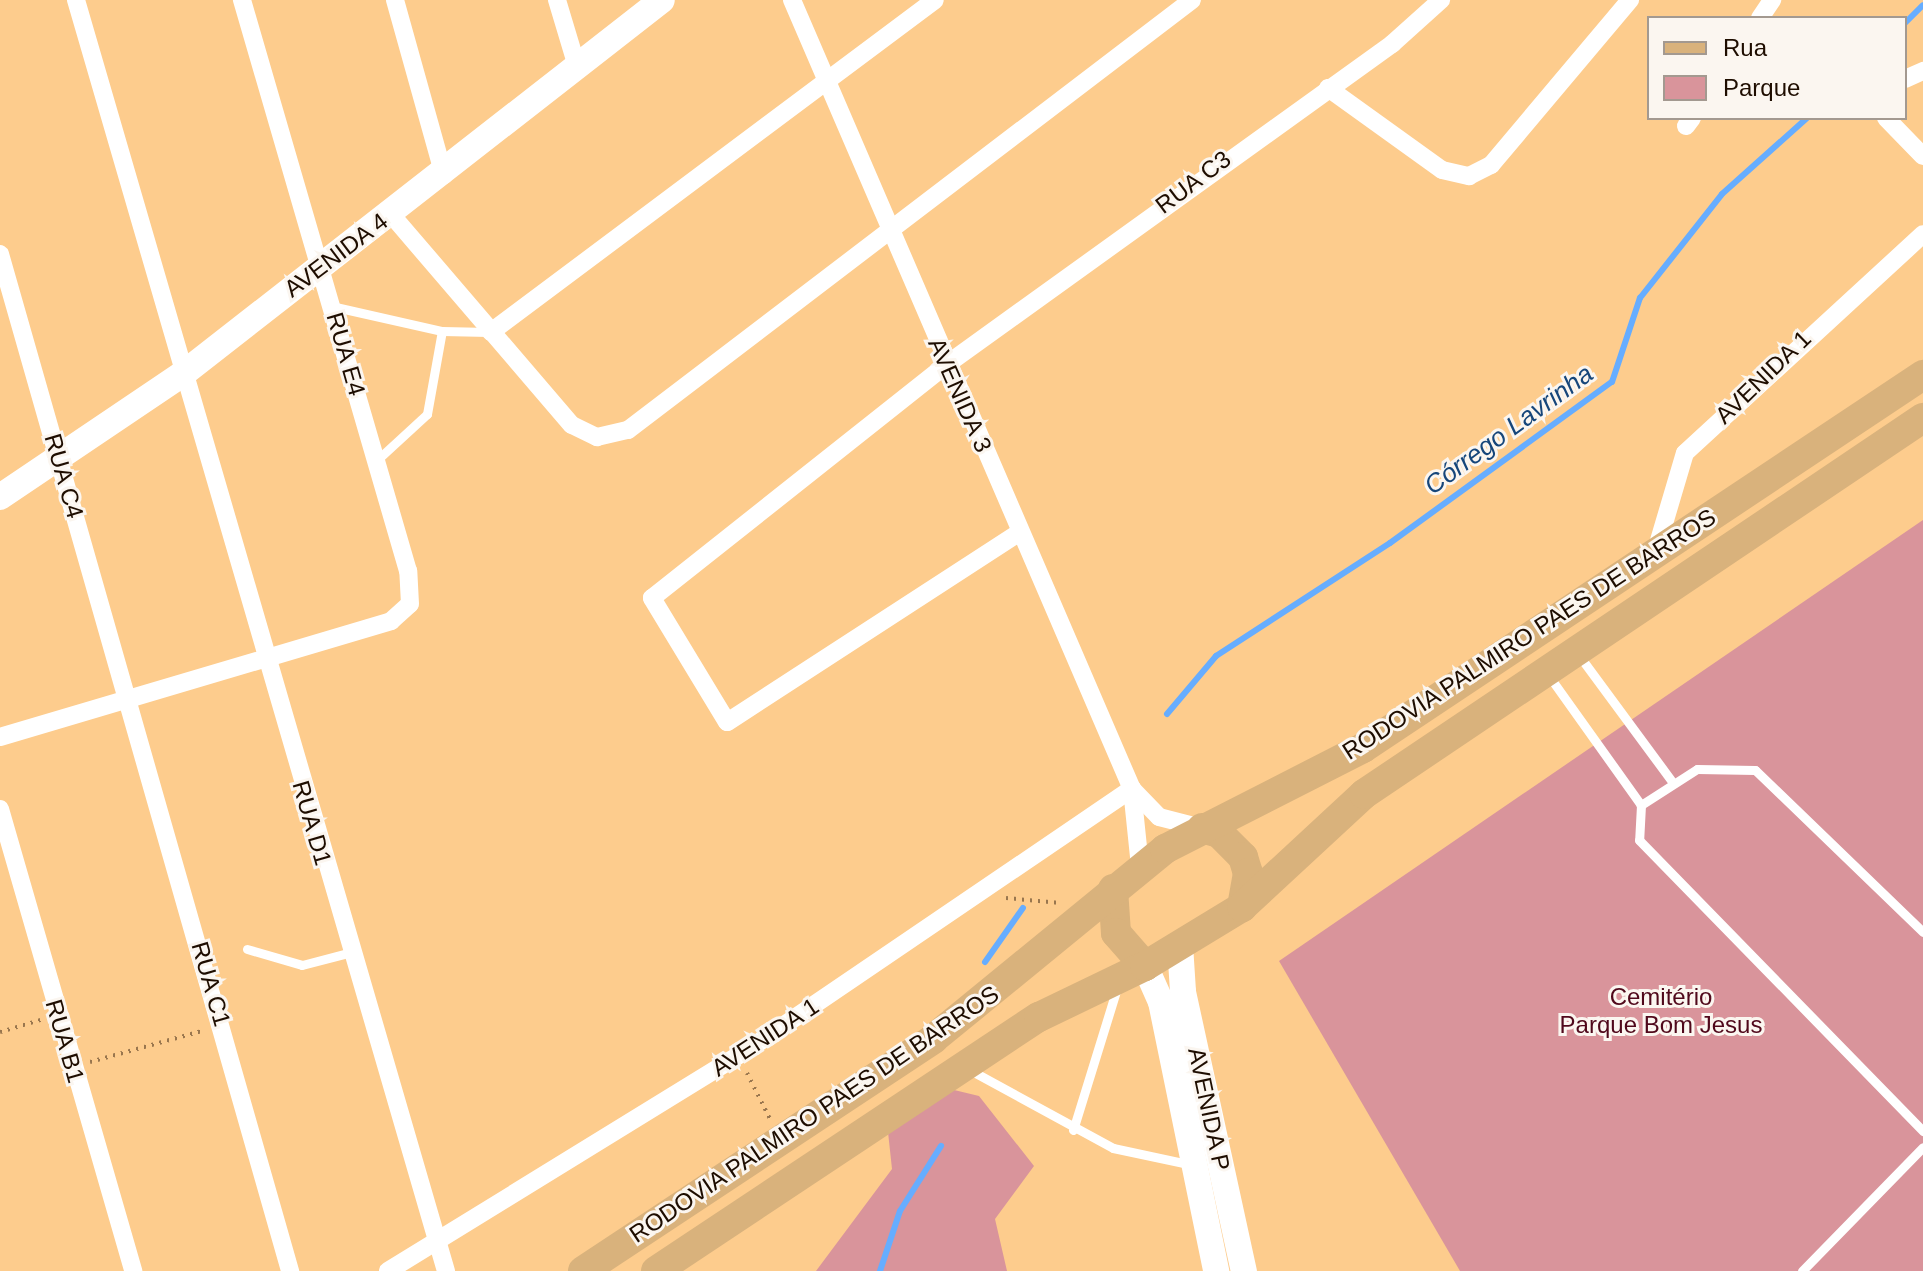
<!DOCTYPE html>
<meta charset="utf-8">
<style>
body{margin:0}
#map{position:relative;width:1923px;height:1271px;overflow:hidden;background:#fdcc8d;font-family:Helvetica,sans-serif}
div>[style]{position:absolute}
.green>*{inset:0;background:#d9949b}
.stream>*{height:6px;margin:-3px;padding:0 3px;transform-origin:3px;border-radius:3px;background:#66adff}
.path>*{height:4px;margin-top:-2px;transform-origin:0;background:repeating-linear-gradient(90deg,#99764e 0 2px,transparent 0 8px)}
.lane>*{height:9px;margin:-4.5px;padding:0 4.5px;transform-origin:4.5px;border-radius:4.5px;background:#fff}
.street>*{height:18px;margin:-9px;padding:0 9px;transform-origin:9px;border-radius:9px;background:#fff}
.secondary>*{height:26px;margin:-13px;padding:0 13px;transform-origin:13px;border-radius:13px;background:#fff}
.primary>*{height:30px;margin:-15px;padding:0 15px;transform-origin:15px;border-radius:15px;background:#d9b27c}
span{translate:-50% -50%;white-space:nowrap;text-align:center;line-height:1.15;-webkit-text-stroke:6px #fbf6f0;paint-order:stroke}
.street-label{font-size:24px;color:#1e0d00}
.park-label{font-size:24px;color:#50081b}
.water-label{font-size:26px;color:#16467a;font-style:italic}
.legend{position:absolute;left:1647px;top:16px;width:260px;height:104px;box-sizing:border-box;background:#fbf6f0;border:2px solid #a39990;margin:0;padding:10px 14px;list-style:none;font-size:24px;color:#1e0d00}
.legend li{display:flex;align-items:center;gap:16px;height:40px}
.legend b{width:40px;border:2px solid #a39990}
</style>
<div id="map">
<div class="green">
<i style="clip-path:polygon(1923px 520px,1923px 1271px,1460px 1271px,1279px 961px)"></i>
<i style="clip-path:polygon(950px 1089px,979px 1096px,1034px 1166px,995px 1219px,1007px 1271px,816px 1271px,892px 1169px,888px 1132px)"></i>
</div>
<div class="stream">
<i style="left:1905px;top:23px;width:25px;rotate:-45deg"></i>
<i style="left:1167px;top:714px;width:76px;rotate:-49.8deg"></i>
<i style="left:1216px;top:656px;width:207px;rotate:-33deg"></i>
<i style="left:1390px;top:543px;width:274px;rotate:-36deg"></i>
<i style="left:1612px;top:382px;width:89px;rotate:-71.6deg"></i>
<i style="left:1640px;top:298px;width:132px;rotate:-51.7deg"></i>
<i style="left:1722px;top:194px;width:114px;rotate:-41.8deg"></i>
<i style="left:985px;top:962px;width:66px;rotate:-54.9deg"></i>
<i style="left:880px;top:1271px;width:63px;rotate:-71.6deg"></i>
<i style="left:900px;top:1211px;width:77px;rotate:-57.8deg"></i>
</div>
<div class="path">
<i style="left:1006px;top:898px;width:55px;rotate:5.2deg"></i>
<i style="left:0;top:1032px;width:46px;rotate:-16.5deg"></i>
<i style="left:90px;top:1062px;width:119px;rotate:-15.5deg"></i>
<i style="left:747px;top:1073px;width:51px;rotate:63.4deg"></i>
</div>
<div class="lane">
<i style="left:331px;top:306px;width:114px;rotate:12.7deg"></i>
<i style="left:442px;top:331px;width:47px;rotate:1.2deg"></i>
<i style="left:377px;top:460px;width:68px;rotate:-42.6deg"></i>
<i style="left:427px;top:414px;width:84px;rotate:-79.8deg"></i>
<i style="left:1578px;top:654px;width:157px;rotate:53.6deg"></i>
<i style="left:1549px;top:676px;width:158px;rotate:54.5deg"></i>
<i style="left:1923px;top:932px;width:233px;rotate:-136deg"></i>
<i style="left:1755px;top:770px;width:58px;rotate:-179deg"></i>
<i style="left:1697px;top:769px;width:67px;rotate:147.3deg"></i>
<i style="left:1641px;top:805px;width:35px;rotate:93deg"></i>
<i style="left:1639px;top:840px;width:407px;rotate:45.7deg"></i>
<i style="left:247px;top:949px;width:57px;rotate:16.2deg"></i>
<i style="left:302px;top:965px;width:48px;rotate:-14.6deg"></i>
<i style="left:970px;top:1070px;width:163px;rotate:28.6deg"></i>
<i style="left:1113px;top:1148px;width:82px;rotate:12deg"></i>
<i style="left:1073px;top:1130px;width:149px;rotate:-72.8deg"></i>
<i style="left:1802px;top:1271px;width:173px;rotate:-45.7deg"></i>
</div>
<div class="street">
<i style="left:76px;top:0;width:1324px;rotate:73.77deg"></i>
<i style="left:395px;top:0;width:182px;rotate:74.4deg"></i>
<i style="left:557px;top:0;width:73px;rotate:73.3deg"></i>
<i style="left:792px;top:0;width:859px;rotate:66.69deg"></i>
<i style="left:1132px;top:789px;width:78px;rotate:84.1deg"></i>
<i style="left:1760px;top:18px;width:22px;rotate:-56deg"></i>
<i style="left:1905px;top:79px;width:20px;rotate:-24deg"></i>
<i style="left:1328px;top:88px;width:140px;rotate:35.7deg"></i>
<i style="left:1442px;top:170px;width:28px;rotate:13deg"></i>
<i style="left:1469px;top:176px;width:25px;rotate:-27deg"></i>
<i style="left:1491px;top:165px;width:216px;rotate:-49.9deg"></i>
<i style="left:1886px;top:118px;width:53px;rotate:45.8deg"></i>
<i style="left:1686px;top:126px;width:10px;rotate:-53deg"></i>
<i style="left:390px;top:213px;width:279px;rotate:49.4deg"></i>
<i style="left:572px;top:425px;width:28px;rotate:26deg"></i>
<i style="left:597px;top:437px;width:32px;rotate:-13deg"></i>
<i style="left:628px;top:430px;width:709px;rotate:-37.32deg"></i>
<i style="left:0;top:254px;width:1058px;rotate:74.08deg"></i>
<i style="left:491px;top:332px;width:554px;rotate:-36.79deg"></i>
<i style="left:1020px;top:532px;width:349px;rotate:147deg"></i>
<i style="left:727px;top:722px;width:145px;rotate:-121.2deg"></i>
<i style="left:652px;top:598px;width:375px;rotate:-38.4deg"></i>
<i style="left:946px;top:365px;width:550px;rotate:-35.74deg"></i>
<i style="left:1392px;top:44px;width:66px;rotate:-41.9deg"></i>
<i style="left:1655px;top:554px;width:105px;rotate:-73.5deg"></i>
<i style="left:1685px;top:453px;width:323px;rotate:-42.6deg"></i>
<i style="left:0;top:737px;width:408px;rotate:-16.5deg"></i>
<i style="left:391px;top:621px;width:25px;rotate:-42deg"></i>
<i style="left:410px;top:604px;width:33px;rotate:-93deg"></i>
<i style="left:408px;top:571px;width:595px;rotate:-106.21deg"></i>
<i style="left:1132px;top:789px;width:39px;rotate:46deg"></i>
<i style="left:1159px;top:817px;width:44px;rotate:14.3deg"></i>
<i style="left:0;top:809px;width:481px;rotate:73.9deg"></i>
<i style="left:388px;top:1271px;width:420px;rotate:-31.6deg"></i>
<i style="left:746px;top:1051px;width:467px;rotate:-34.2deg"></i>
</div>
<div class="secondary">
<i style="left:0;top:497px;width:222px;rotate:-34deg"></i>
<i style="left:184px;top:373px;width:606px;rotate:-37.97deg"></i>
<i style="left:1180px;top:945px;width:47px;rotate:86.3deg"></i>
<i style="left:1183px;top:992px;width:286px;rotate:77.7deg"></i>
<i style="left:1145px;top:966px;width:39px;rotate:66deg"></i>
<i style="left:1161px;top:1002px;width:275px;rotate:78.4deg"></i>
</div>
<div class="primary">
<i style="left:1202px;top:828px;width:18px;rotate:16deg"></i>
<i style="left:1219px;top:833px;width:34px;rotate:45deg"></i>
<i style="left:1243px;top:857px;width:17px;rotate:73deg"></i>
<i style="left:1248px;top:873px;width:35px;rotate:100deg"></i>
<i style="left:1113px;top:889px;width:44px;rotate:86.1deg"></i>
<i style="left:1116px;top:933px;width:44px;rotate:48.7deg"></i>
<i style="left:583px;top:1271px;width:420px;rotate:-33.5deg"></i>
<i style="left:933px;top:1039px;width:300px;rotate:-39.3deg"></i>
<i style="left:1165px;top:849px;width:222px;rotate:-27deg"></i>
<i style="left:1363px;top:748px;width:673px;rotate:-33.67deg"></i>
<i style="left:656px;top:1271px;width:460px;rotate:-33.6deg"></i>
<i style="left:1039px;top:1017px;width:118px;rotate:-25.7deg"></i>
<i style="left:1145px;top:966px;width:114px;rotate:-31.3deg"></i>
<i style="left:1242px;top:907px;width:166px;rotate:-42.8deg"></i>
<i style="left:1364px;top:794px;width:674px;rotate:-33.93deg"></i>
</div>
<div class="street-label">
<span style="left:1193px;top:182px;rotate:-37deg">RUA C3</span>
<span style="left:336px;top:255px;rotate:-37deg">AVENIDA 4</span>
<span style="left:346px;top:354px;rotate:74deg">RUA E4</span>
<span style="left:1763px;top:377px;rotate:-44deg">AVENIDA 1</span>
<span style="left:960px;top:395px;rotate:66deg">AVENIDA 3</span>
<span style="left:64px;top:476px;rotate:74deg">RUA C4</span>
<span style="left:1529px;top:634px;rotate:-33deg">RODOVIA PALMIRO PAES DE BARROS</span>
<span style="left:312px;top:823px;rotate:74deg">RUA D1</span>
<span style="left:211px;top:984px;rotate:74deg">RUA C1</span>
<span style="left:765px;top:1037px;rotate:-33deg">AVENIDA 1</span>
<span style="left:65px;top:1041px;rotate:74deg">RUA B1</span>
<span style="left:1209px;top:1109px;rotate:78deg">AVENIDA P</span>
<span style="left:814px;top:1114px;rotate:-34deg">RODOVIA PALMIRO PAES DE BARROS</span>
</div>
<div class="park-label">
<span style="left:1661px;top:1011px">Cemitério<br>Parque Bom Jesus</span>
</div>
<div class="water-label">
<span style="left:1509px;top:430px;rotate:-36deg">Córrego Lavrinha</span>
</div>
<ul class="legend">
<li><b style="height:10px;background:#d9b27c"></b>Rua</li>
<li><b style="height:22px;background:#d9949b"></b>Parque</li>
</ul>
</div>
